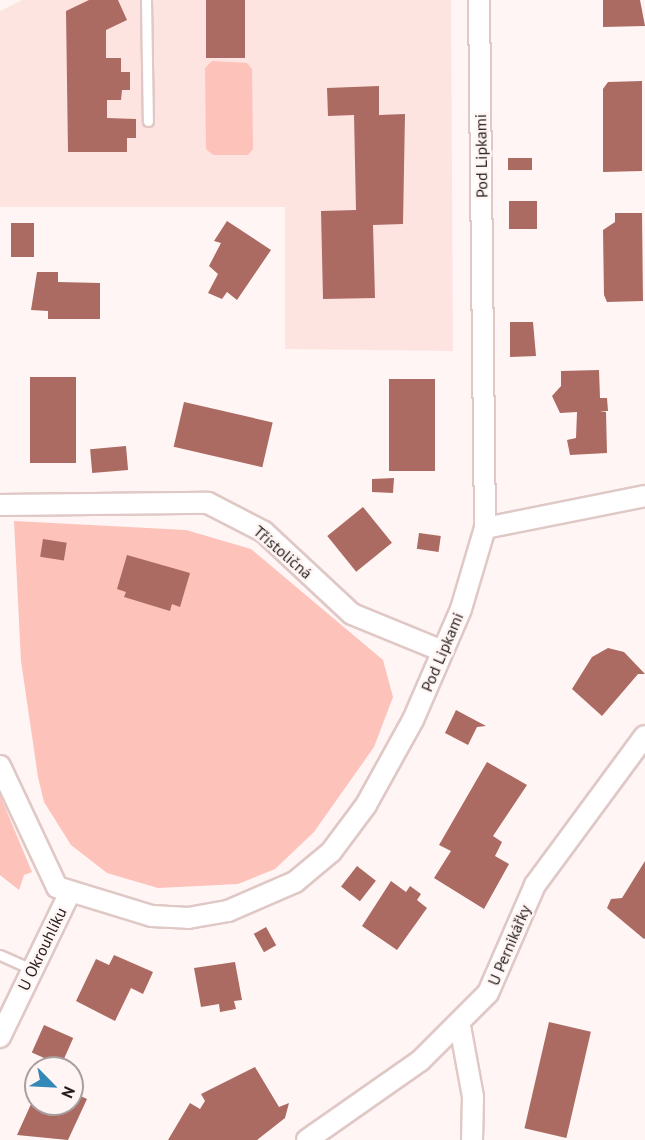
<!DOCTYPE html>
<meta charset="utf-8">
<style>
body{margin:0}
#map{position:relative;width:645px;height:1140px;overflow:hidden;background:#fff5f4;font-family:"PT Sans",sans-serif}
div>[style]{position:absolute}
.built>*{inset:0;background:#fee4e1}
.green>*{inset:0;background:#fdc2ba}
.building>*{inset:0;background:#ab6a62;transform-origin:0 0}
.roads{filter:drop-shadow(2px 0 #dfc8c5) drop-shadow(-2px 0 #dfc8c5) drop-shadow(0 2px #dfc8c5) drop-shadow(0 -2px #dfc8c5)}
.service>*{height:9px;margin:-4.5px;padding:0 4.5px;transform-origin:4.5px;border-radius:4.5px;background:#fff}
.minor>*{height:20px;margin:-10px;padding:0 10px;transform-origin:10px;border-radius:10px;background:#fff}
span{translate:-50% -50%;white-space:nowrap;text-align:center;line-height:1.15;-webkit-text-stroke:5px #fff5f4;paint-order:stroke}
.street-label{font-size:16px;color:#251d1c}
.north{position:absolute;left:24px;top:1056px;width:60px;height:60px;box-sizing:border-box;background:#fff5f4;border:2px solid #a89f9e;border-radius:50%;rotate:114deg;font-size:16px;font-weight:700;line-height:24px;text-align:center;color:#251d1c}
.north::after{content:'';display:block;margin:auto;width:21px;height:27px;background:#3388b8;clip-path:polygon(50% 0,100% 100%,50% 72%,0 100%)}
</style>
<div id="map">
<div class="built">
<i style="clip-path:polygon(22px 0,451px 0,453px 351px,285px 349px,285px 207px,0 207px,0 11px)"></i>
</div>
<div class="green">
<i style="clip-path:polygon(212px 61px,247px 63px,252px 69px,253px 149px,248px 155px,213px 155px,206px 149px,205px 68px)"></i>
<i style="clip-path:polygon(14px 521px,186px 530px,251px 549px,383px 660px,393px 697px,374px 747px,314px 832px,275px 869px,238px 884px,158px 888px,107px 873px,71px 845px,44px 802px,38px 777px,21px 661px)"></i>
<i style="clip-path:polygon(0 795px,32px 872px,24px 875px,19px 890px,0 875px)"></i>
</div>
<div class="building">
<i style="clip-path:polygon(89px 0,118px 0,127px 20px,106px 30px,106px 58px,121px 58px,121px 72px,130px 72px,130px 90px,122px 90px,121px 100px,107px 100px,107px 118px,136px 119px,136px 138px,127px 138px,127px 152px,68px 152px,66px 11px)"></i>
<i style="left:206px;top:0;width:39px;height:58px"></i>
<i style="clip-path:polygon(603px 0,640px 0,645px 26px,603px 27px)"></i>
<i style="clip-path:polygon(642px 81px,642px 171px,603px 172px,603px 89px,608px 82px)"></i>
<i style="clip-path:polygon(379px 86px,379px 115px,405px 114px,403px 224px,373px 225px,375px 298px,323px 299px,321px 211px,356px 210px,354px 115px,328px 116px,327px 88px)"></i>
<i style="left:532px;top:158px;width:12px;height:24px;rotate:90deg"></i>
<i style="left:509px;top:201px;width:28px;height:28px"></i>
<i style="clip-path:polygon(615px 213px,642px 213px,643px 301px,607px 302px,604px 295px,603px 230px,615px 222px)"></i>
<i style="clip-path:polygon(227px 221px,271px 250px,237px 300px,227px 292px,222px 299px,208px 293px,218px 274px,209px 266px,221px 243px,214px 241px)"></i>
<i style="left:11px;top:223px;width:23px;height:34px"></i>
<i style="clip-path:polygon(37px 272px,58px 272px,58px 282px,100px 283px,100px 319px,48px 319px,48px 311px,31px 310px)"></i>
<i style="clip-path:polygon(510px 322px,533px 322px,536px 356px,510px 357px)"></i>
<i style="clip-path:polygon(599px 370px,600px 398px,607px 398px,608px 411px,600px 411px,606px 412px,607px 453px,570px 455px,567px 440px,576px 438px,577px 412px,560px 413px,552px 396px,561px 386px,561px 371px)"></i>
<i style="left:30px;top:377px;width:46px;height:86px"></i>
<i style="left:389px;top:379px;width:46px;height:92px"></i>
<i style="left:184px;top:402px;width:91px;height:46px;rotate:13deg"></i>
<i style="left:126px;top:446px;width:24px;height:36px;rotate:85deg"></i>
<i style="clip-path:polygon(394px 478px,393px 493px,372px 492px,372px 479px)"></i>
<i style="left:363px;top:507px;width:46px;height:46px;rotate:51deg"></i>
<i style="left:419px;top:533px;width:22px;height:16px;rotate:8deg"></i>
<i style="left:43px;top:539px;width:24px;height:18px;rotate:9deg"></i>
<i style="clip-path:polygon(127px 555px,190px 573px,180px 607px,172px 604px,170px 611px,124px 597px,126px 592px,117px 589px)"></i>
<i style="clip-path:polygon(608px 648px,624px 652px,645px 674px,638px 674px,602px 716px,572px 689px,592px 657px)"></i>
<i style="clip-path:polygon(456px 710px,486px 726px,477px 727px,468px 745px,445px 733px)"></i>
<i style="clip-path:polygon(487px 762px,527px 785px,493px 836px,502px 842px,495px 856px,509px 864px,484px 909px,434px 878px,451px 851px,439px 845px)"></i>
<i style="clip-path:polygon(645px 861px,645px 938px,644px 939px,607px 908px,611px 899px,622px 898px)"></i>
<i style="left:357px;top:866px;width:24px;height:26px;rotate:38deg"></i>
<i style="clip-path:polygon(391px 881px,406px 892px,410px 886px,421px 894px,417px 900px,427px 908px,397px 950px,362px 926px)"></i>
<i style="left:266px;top:927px;width:21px;height:14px;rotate:61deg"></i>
<i style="clip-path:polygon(114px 955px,153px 972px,143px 994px,131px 988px,115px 1021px,76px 1001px,96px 959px,109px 965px)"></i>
<i style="clip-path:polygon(235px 962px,242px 1000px,234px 1001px,236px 1009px,220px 1012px,219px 1004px,201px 1007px,194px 968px)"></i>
<i style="left:549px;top:1022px;width:43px;height:109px;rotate:13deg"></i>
<i style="left:44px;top:1025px;width:32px;height:30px;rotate:24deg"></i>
<i style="clip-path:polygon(255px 1067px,279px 1107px,289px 1103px,285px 1118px,257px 1140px,168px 1140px,190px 1103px,200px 1109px,205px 1101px,201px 1094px)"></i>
<i style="clip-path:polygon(72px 1092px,87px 1099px,68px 1140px,17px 1135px,36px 1093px,36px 1104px,72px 1104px)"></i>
</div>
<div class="roads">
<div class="service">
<i style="left:146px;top:0;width:121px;rotate:89.1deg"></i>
<i style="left:0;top:955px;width:34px;rotate:24deg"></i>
</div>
<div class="minor">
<i style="left:0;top:505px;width:208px;rotate:-0.6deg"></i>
<i style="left:208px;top:503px;width:63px;rotate:27.4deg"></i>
<i style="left:264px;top:532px;width:120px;rotate:43deg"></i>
<i style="left:352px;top:614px;width:97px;rotate:22.3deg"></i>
<i style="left:485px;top:528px;width:163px;rotate:-11.3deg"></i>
<i style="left:0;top:766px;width:134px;rotate:64.8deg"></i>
<i style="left:57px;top:887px;width:99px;rotate:17deg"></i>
<i style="left:152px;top:916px;width:36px;rotate:3deg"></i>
<i style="left:188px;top:918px;width:41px;rotate:-9.9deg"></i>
<i style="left:228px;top:911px;width:73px;rotate:-23.4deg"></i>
<i style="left:295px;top:882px;width:47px;rotate:-39.8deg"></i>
<i style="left:331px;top:852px;width:59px;rotate:-53.3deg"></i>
<i style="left:366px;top:805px;width:97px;rotate:-61.1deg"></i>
<i style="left:413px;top:720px;width:121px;rotate:-66.6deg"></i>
<i style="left:461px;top:609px;width:84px;rotate:-73.5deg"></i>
<i style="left:485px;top:528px;width:528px;rotate:-90.65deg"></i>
<i style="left:460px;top:1026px;width:72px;rotate:79.6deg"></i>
<i style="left:473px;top:1097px;width:43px;rotate:91.3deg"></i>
<i style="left:0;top:1037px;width:159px;rotate:-64.2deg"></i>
<i style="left:307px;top:1140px;width:138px;rotate:-35deg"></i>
<i style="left:420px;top:1061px;width:96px;rotate:-45deg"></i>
<i style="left:488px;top:993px;width:118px;rotate:-66.5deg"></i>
<i style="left:535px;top:885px;width:185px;rotate:-53.6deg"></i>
</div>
</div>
<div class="street-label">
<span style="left:481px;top:156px;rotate:-91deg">Pod Lipkami</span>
<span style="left:283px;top:552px;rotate:41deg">Třístoličná</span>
<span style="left:442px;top:652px;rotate:-67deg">Pod Lipkami</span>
<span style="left:509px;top:945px;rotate:-67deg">U Pernikářky</span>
<span style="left:42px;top:949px;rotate:-64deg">U Okrouhlíku</span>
</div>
<div class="north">N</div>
</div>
